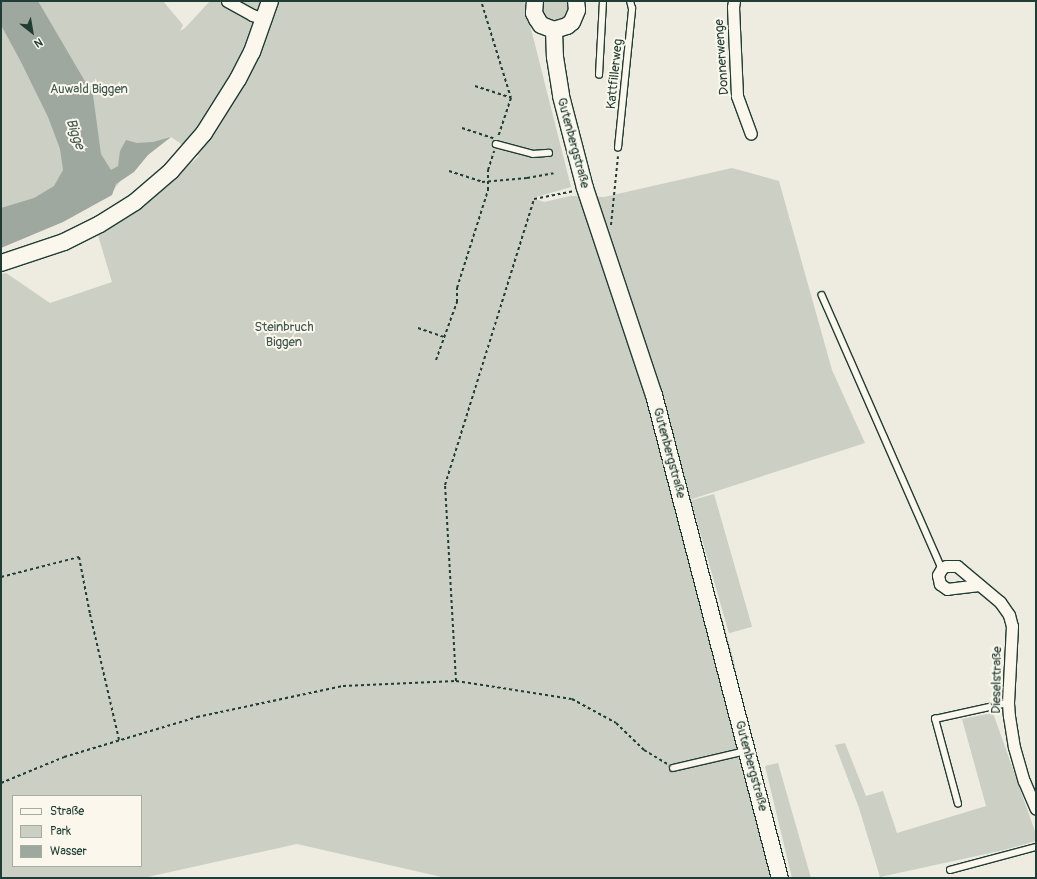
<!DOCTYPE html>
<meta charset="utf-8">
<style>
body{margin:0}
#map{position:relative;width:1037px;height:879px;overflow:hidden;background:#eeece1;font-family:Pangolin,sans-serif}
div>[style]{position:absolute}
.green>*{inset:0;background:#cbcfc4;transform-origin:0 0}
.water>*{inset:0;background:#9fa89f}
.path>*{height:2px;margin-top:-1px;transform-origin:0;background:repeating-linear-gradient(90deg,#1f3d34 0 3px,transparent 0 6px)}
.roads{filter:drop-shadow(1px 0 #1f3d34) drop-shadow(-1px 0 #1f3d34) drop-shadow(0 1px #1f3d34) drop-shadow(0 -1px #1f3d34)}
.service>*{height:5.5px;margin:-2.75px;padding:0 2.75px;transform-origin:2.75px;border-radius:2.75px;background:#fbf7ec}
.minor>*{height:11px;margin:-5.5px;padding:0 5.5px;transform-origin:5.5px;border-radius:5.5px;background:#fbf7ec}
.secondary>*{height:16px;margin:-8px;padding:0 8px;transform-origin:8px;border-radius:8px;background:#fbf7ec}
span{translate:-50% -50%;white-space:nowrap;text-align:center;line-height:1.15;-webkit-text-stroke:4px #fbf7ec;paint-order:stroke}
.street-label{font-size:13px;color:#1f3d34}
.park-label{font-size:13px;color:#415a51}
.water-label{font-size:14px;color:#455d54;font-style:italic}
.frame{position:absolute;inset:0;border:2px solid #1f3d34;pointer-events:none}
.legend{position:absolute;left:12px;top:795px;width:130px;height:72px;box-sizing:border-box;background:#fbf7ec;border:1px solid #a3ada2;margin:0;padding:5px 7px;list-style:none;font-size:12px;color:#1f3d34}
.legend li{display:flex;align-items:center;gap:8px;height:20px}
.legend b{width:20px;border:1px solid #a3ada2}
.north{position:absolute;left:12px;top:12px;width:40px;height:40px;-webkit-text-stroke:3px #fbf7ec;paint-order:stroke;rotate:149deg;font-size:11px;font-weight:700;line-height:16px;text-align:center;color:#1f3d34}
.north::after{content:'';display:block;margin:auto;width:14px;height:18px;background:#1f3d34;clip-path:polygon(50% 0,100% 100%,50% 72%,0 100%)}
</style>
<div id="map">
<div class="green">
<i style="clip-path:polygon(evenodd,1px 1px,163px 1px,183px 25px,180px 31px,185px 28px,210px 1px,524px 1px,571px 187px,533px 198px,544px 202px,570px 196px,604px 197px,732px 168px,779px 181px,832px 370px,865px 443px,689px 500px,734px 661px,747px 751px,775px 878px,446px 878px,297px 844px,143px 878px,1px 878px,1px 274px,6px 273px,50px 303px,112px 282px,97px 232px,153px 197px,199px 156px,171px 137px,159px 145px,121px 180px,113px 191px,112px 195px,60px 223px,1px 246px,1px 1px,13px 796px,141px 796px,141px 866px,13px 866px,13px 796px)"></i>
<i style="clip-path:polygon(540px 1px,569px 1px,570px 5px,567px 15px,560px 21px,550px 22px,541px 16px)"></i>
<i style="left:714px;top:494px;width:138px;height:24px;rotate:74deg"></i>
<i style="clip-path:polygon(993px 713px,1036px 834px,1036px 841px,1004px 850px,880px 877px,859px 808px,835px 745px,845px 743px,866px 796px,883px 791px,897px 833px,986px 806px,962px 719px)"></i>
<i style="clip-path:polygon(778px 763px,811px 878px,792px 878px,765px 766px)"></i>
</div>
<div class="water">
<i style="clip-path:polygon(1px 1px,38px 1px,93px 95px,101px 154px,111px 170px,118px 166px,120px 151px,126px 140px,137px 143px,153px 142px,171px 137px,148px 155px,134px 172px,116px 184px,112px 195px,63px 222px,1px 248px,1px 208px,34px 198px,54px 186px,63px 170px,60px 149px,48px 117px,21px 62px,1px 25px)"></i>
</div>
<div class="path">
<i style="left:482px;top:4px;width:98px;rotate:72.9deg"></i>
<i style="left:511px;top:98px;width:41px;rotate:108.4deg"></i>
<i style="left:475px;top:86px;width:38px;rotate:18deg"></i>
<i style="left:462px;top:128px;width:33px;rotate:18deg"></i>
<i style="left:449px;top:171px;width:35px;rotate:18deg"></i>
<i style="left:482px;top:182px;width:45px;rotate:-5.1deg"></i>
<i style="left:527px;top:178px;width:27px;rotate:-10deg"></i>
<i style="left:611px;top:225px;width:69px;rotate:-84.2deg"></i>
<i style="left:418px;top:328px;width:28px;rotate:19deg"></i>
<i style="left:436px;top:360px;width:62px;rotate:-70.1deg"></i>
<i style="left:457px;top:302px;width:14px;rotate:-90deg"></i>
<i style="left:457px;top:288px;width:103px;rotate:-72.4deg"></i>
<i style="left:488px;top:190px;width:20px;rotate:-90deg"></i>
<i style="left:488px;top:170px;width:20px;rotate:-72deg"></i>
<i style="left:1px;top:577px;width:81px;rotate:-14.4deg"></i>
<i style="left:79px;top:557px;width:58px;rotate:79.1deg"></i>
<i style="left:90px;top:614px;width:129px;rotate:77deg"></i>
<i style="left:456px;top:681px;width:196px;rotate:-93.2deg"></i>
<i style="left:445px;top:485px;width:300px;rotate:-72.7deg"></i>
<i style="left:534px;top:199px;width:41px;rotate:-11.3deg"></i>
<i style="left:1px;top:783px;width:68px;rotate:-22.4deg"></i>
<i style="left:64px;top:757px;width:139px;rotate:-16.7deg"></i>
<i style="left:197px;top:717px;width:149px;rotate:-12deg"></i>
<i style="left:343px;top:686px;width:113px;rotate:-2.5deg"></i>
<i style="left:456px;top:681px;width:117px;rotate:8.8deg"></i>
<i style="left:572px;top:699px;width:50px;rotate:28.6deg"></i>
<i style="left:616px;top:723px;width:39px;rotate:44deg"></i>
<i style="left:644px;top:750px;width:27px;rotate:31deg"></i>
</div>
<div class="roads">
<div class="service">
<i style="left:599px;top:75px;width:74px;rotate:-86.9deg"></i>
<i style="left:496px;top:144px;width:38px;rotate:15deg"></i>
<i style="left:533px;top:154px;width:16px;rotate:-4deg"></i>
<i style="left:618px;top:148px;width:140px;rotate:-84.2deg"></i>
<i style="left:632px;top:9px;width:8px;rotate:-104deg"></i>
<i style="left:822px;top:295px;width:298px;rotate:66.3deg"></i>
<i style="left:673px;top:768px;width:75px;rotate:-13.1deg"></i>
<i style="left:958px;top:804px;width:88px;rotate:-105.1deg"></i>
<i style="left:935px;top:719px;width:75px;rotate:-12.4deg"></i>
<i style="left:950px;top:870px;width:89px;rotate:-15deg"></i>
</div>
<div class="minor">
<i style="left:227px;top:1px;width:29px;rotate:29deg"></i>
<i style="left:252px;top:15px;width:14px;rotate:17deg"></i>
<i style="left:734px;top:1px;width:6px;rotate:99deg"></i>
<i style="left:733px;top:7px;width:89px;rotate:87.4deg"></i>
<i style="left:737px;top:96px;width:40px;rotate:69.8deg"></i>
<i style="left:979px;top:585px;width:32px;rotate:173deg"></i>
<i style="left:947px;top:589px;width:9px;rotate:-144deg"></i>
<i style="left:940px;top:584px;width:9px;rotate:-103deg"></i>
<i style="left:938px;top:575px;width:8px;rotate:-60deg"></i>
<i style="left:942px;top:568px;width:4px;rotate:-27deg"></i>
<i style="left:946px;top:566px;width:11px"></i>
<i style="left:957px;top:566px;width:56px;rotate:39.9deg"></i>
<i style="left:1000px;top:602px;width:16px;rotate:55deg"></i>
<i style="left:1009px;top:615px;width:11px;rotate:75deg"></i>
<i style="left:1012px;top:626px;width:77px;rotate:93deg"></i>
<i style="left:1008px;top:703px;width:13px;rotate:86deg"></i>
<i style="left:1009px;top:716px;width:31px;rotate:81deg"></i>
<i style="left:1014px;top:747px;width:35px;rotate:74deg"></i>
<i style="left:1024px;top:781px;width:30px;rotate:67deg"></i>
</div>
<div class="secondary">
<i style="left:535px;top:1px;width:12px;rotate:95deg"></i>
<i style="left:534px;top:13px;width:7px;rotate:63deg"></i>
<i style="left:537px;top:19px;width:7px;rotate:56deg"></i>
<i style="left:541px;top:25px;width:14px;rotate:21deg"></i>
<i style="left:554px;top:30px;width:14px;rotate:-17deg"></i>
<i style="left:567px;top:26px;width:6px;rotate:-39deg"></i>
<i style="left:572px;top:22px;width:13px;rotate:-67deg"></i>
<i style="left:577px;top:10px;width:9px;rotate:-96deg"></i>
<i style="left:554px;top:30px;width:27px;rotate:88deg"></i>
<i style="left:555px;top:57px;width:39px;rotate:81deg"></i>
<i style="left:561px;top:96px;width:95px;rotate:75.4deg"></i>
<i style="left:585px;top:188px;width:218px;rotate:71.6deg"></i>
<i style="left:654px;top:395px;width:499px;rotate:75.4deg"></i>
<i style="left:1px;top:263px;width:66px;rotate:-18.4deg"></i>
<i style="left:64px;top:242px;width:40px;rotate:-26.6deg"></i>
<i style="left:100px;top:224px;width:41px;rotate:-32.2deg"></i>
<i style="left:135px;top:202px;width:48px;rotate:-40.7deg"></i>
<i style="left:171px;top:171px;width:50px;rotate:-49deg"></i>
<i style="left:204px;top:133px;width:64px;rotate:-57.8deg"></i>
<i style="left:238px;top:79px;width:30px;rotate:-63deg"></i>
<i style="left:252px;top:52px;width:54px;rotate:-70.6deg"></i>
</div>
</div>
<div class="street-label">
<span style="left:722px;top:57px;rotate:-94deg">Donnerwenge</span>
<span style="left:615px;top:74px;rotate:-84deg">Kattfillerweg</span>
<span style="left:573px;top:143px;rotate:75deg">Gutenbergstraße</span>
<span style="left:669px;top:453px;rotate:75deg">Gutenbergstraße</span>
<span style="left:997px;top:680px;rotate:-89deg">Dieselstraße</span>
<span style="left:751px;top:766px;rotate:75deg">Gutenbergstraße</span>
</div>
<div class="park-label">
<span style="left:89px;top:89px">Auwald Biggen</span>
<span style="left:284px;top:335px">Steinbruch<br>Biggen</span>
</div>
<div class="water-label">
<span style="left:75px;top:134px;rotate:71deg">Bigge</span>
</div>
<div class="frame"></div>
<ul class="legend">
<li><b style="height:5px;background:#fbf7ec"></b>Straße</li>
<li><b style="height:11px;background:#cbcfc4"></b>Park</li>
<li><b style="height:11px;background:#9fa89f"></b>Wasser</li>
</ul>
<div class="north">N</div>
</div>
